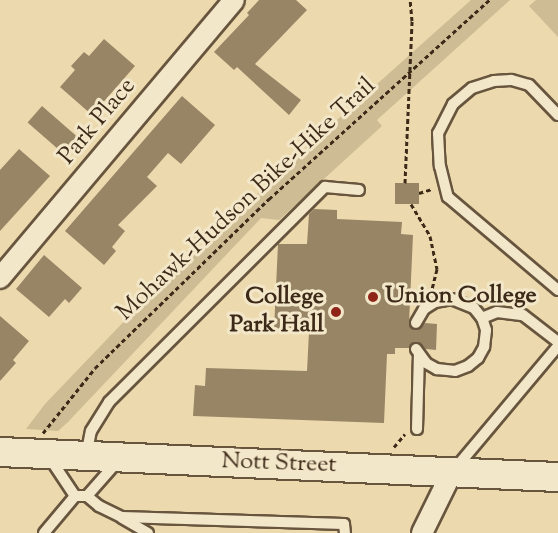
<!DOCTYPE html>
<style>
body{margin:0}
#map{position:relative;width:558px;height:533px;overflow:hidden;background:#ecdaae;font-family:"Sorts Mill Goudy",serif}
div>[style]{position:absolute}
.green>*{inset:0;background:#cebc94}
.building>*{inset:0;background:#988566;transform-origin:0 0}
.path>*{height:3px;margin-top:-1.5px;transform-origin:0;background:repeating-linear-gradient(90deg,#3c2918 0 4.5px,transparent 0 7.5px)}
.roads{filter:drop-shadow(2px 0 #68553e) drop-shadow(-2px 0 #68553e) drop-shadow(0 2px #68553e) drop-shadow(0 -2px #68553e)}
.service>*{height:10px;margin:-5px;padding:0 5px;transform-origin:5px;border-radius:5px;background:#f3e7ca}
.minor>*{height:20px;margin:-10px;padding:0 10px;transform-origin:10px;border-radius:10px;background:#f3e7ca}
.secondary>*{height:28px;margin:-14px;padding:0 14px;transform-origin:14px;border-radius:14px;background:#f3e7ca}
.dots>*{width:16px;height:16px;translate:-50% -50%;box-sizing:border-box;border:3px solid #f3e7ca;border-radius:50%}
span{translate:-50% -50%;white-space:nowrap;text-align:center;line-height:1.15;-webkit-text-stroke:6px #f3e7ca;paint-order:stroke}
.street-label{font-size:24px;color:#3c2918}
.poi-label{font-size:24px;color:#3c2918;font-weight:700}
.left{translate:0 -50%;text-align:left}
.right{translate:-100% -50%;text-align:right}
</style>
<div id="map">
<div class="green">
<i style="clip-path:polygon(471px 0,510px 0,377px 120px,382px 126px,279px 220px,261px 218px,68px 422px,58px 431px,26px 429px,45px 404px,132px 313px,301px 152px)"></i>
<i style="clip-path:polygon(536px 0,558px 0,558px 37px,529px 6px)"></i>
</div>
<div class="building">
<i style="clip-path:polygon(259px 0,296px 0,307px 10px,255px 64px,301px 100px,289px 115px,237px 67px,234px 70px,214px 52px,249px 15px,247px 13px)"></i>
<i style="clip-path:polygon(104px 39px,135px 66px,92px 115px,60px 87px,75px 70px,71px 66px,84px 52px,89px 56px)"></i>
<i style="clip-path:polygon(182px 96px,215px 125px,181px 164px,168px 153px,147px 177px,157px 186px,118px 225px,125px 231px,112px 247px,116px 251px,104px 265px,65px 231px)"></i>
<i style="left:42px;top:106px;width:46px;height:22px;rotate:41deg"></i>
<i style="clip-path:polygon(19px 149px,50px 176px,0 231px,0 170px)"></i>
<i style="left:395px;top:183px;width:24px;height:21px"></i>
<i style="clip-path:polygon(314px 209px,337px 210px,337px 219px,402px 222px,401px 234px,413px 235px,409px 324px,415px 330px,425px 323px,437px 324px,436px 350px,426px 349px,416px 342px,409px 348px,395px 348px,395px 354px,387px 354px,384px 423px,193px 416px,195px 385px,205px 386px,206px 368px,307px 371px,309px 332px,274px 330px,278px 244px,307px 244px,309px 214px)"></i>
<i style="clip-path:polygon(44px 255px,82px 288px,69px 303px,65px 299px,49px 317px,16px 289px)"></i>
<i style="clip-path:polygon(0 316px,29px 341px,13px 360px,16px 363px,0 381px)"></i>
</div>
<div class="path">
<i style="left:405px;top:183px;width:162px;rotate:-87.5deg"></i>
<i style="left:412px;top:21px;width:21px;rotate:-95deg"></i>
<i style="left:419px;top:193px;width:14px;rotate:-17deg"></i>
<i style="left:411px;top:204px;width:37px;rotate:59deg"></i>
<i style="left:430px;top:236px;width:34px;rotate:78deg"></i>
<i style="left:437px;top:269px;width:21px;rotate:104deg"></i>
<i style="left:43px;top:433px;width:83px;rotate:-51.3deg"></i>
<i style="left:95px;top:368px;width:243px;rotate:-44.2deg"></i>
<i style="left:269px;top:199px;width:297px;rotate:-42.1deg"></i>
<i style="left:394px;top:447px;width:17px;rotate:-50deg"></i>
</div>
<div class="roads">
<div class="service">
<i style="left:558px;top:115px;width:42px;rotate:-134deg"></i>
<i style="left:529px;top:85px;width:19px;rotate:-164deg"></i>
<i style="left:511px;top:80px;width:17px;rotate:177deg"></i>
<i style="left:494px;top:81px;width:23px;rotate:162deg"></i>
<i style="left:472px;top:88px;width:25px;rotate:140deg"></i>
<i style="left:453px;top:104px;width:33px;rotate:117deg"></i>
<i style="left:438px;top:133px;width:33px;rotate:87deg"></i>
<i style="left:440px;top:166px;width:32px;rotate:76deg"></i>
<i style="left:448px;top:197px;width:144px;rotate:40.2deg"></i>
<i style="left:482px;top:318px;width:16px;rotate:-22deg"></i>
<i style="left:497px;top:312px;width:26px;rotate:7deg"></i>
<i style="left:523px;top:315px;width:44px;rotate:37.6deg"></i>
<i style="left:416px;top:349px;width:17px;rotate:54deg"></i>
<i style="left:426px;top:363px;width:13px;rotate:29deg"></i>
<i style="left:437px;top:369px;width:18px;rotate:6deg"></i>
<i style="left:455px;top:371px;width:14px;rotate:-21deg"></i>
<i style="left:468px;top:366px;width:13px;rotate:-39deg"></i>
<i style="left:478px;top:358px;width:13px;rotate:-61deg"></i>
<i style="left:484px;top:347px;width:17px;rotate:-83deg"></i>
<i style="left:486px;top:330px;width:13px;rotate:-108deg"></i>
<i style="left:482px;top:318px;width:13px;rotate:-129deg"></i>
<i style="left:474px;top:308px;width:24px;rotate:-158deg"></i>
<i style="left:452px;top:299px;width:17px;rotate:170deg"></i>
<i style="left:435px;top:302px;width:13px;rotate:148deg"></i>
<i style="left:424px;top:309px;width:16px;rotate:120deg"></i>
<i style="left:417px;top:429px;width:75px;rotate:-88.5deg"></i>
<i style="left:86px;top:456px;width:25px;rotate:-79deg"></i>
<i style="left:91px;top:431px;width:34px;rotate:-58deg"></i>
<i style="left:109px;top:402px;width:305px;rotate:-44.9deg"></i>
<i style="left:325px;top:187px;width:34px;rotate:5deg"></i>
<i style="left:49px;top:457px;width:47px;rotate:56.3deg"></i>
<i style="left:454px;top:470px;width:162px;rotate:-50deg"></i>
<i style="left:87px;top:496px;width:45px;rotate:-48.6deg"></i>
<i style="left:122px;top:518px;width:30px;rotate:30deg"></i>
<i style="left:44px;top:533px;width:48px;rotate:-50deg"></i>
<i style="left:75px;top:496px;width:12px"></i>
<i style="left:87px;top:496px;width:16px;rotate:40deg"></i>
<i style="left:99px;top:506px;width:25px;rotate:26deg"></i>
<i style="left:122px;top:517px;width:222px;rotate:1.8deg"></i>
<i style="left:344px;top:524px;width:9px;rotate:84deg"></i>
</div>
<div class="minor">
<i style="left:0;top:278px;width:363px;rotate:-49.9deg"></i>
<i style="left:422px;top:533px;width:68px;rotate:-63.8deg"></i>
</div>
<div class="secondary">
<i style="left:0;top:452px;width:559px;rotate:2.57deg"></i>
</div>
</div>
<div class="dots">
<i style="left:373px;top:297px;background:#8f2418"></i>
<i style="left:336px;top:312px;background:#8f2418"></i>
</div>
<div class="street-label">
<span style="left:98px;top:122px;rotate:-50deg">Park Place</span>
<span style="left:247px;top:200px;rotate:-43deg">Mohawk-Hudson Bike-Hike Trail</span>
<span style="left:279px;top:464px;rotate:2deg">Nott Street</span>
</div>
<div class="poi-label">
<span class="left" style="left:385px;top:297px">Union College</span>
<span class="right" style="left:324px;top:312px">College<br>Park Hall</span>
</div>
</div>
